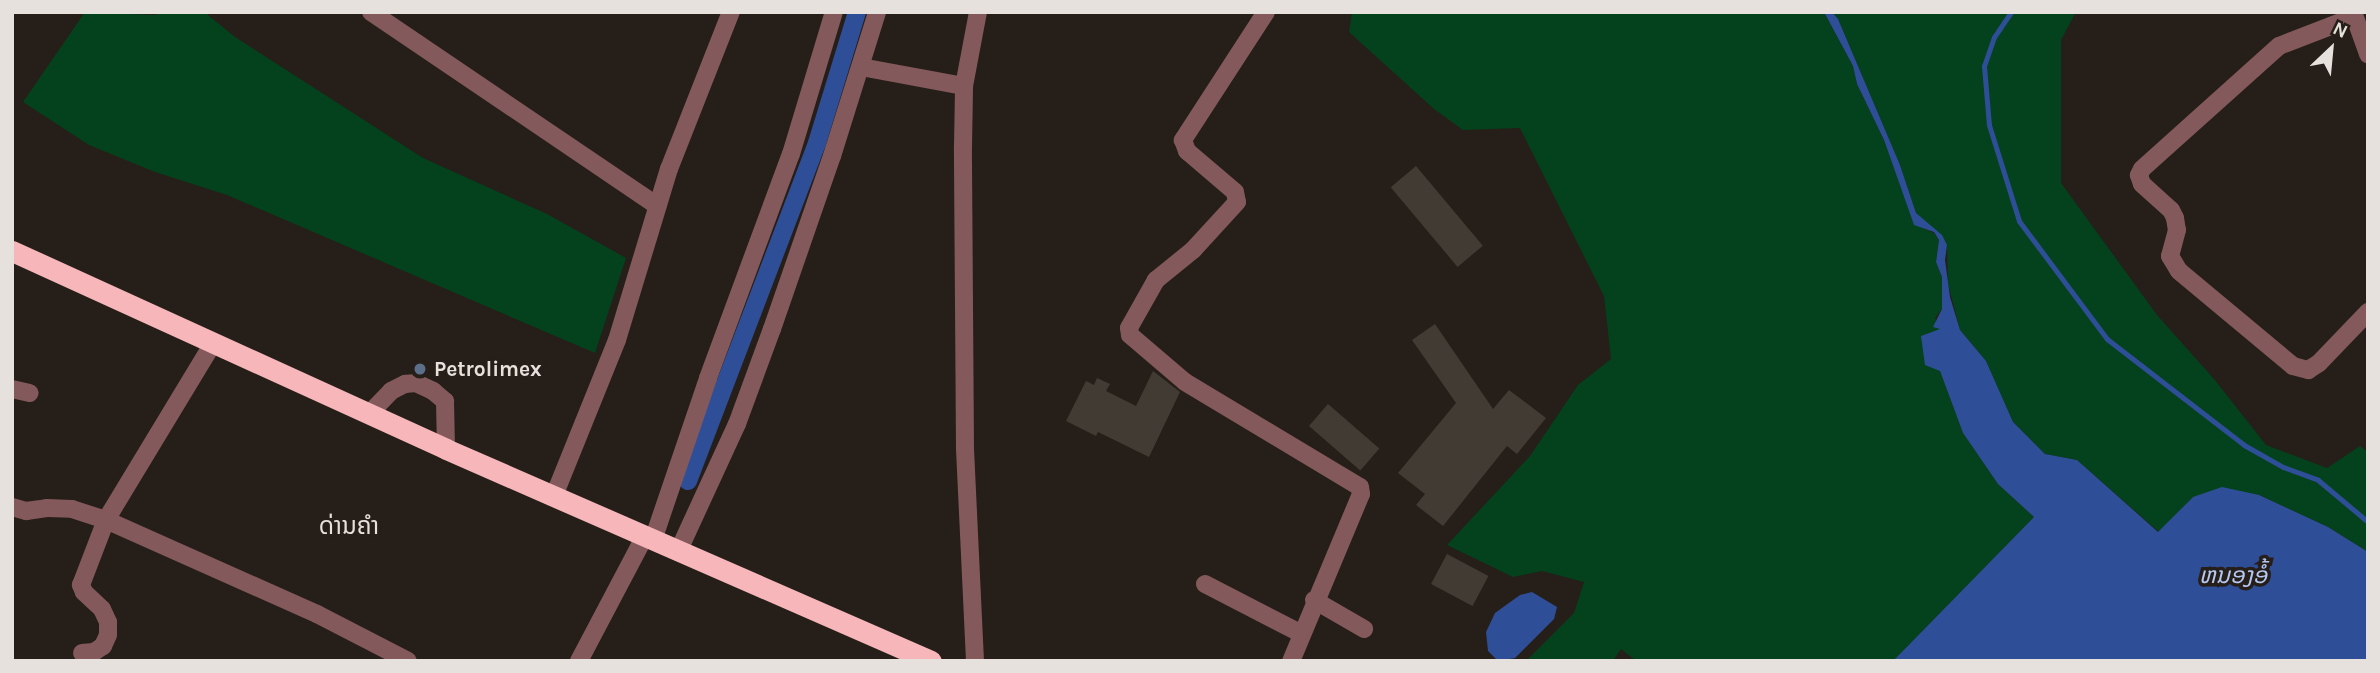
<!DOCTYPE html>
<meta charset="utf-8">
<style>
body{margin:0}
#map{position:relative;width:2380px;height:673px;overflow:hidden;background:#261e18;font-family:Karla,"Noto Sans Lao",sans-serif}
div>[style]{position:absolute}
.green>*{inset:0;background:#03421c}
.water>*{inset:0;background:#2f4e98}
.stream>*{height:5px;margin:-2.5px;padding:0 2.5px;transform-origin:2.5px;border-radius:2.5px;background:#2f4e98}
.canal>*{height:18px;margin:-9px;padding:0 9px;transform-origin:9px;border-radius:9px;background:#2f4e98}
.building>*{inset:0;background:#423b33;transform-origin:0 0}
.minor>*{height:18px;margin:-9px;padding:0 9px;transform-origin:9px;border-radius:9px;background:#83595b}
.highway>*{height:21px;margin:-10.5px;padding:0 10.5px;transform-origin:10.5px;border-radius:10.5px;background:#f7b6ba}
.dots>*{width:19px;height:19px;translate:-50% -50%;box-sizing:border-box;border:4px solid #261e18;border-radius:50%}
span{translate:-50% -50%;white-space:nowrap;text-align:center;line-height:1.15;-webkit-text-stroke:7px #261e18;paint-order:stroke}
.poi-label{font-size:21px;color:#e7e1dd;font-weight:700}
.left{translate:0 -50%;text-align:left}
.water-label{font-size:23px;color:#b4c8f1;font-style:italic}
.quarter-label{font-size:24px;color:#e7e1dd}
.frame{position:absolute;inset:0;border:14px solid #e7e1dd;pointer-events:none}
.north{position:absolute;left:2296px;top:14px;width:70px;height:70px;-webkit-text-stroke:5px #261e18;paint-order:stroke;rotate:26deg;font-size:19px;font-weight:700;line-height:28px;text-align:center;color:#e7e1dd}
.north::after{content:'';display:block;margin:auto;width:24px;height:32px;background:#e7e1dd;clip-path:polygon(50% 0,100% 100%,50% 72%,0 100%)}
</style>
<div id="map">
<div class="green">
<i style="clip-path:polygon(85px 12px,156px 15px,158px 12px,209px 12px,208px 15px,235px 37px,423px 158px,547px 214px,626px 258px,595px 353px,227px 195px,155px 172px,89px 145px,23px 102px)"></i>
<i style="clip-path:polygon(1352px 12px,1824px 12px,1853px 66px,1857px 84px,1884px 140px,1914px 224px,1934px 233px,1939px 240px,1936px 262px,1942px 277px,1942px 309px,1935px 318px,1942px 329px,1940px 371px,1963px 433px,1998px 484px,2034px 517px,1893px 661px,1636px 661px,1621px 649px,1613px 661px,1526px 661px,1574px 613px,1584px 582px,1542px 571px,1513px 577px,1447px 545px,1530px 456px,1578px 385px,1611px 359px,1604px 296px,1520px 128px,1463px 130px,1434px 109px,1349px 32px)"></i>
<i style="clip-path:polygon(1832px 12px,2076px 12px,2061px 40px,2061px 183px,2157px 315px,2214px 379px,2266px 445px,2327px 468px,2360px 446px,2368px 452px,2368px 552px,2328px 527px,2259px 495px,2193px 497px,2159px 532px,2077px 460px,2045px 454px,2013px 422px,1986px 361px,1960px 330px,1948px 284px,1947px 245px,1916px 213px,1900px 165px,1838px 19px)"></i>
</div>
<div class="water">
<i style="clip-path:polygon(1824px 12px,1832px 12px,1838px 19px,1900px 165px,1916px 213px,1942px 235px,1947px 245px,1945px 260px,1950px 297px,1960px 330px,1986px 361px,2013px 422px,2045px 454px,2077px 460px,2158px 532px,2193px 497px,2222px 487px,2259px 495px,2328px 527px,2368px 552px,2368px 661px,1893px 661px,2034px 517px,1998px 484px,1963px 433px,1940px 371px,1925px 365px,1921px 336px,1940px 329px,1933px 327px,1942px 309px,1942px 277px,1936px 262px,1939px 240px,1934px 232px,1914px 225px,1884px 140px,1857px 84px,1853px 66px)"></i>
<i style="clip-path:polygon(1532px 592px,1557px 607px,1554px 619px,1515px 658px,1498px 661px,1488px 651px,1486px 632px,1495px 613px,1520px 595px)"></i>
</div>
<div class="stream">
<i style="left:2011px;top:12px;width:30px;rotate:124deg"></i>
<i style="left:1994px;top:37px;width:31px;rotate:109deg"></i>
<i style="left:1984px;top:66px;width:59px;rotate:85.2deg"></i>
<i style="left:1989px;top:125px;width:101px;rotate:72.6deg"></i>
<i style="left:2019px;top:221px;width:147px;rotate:53.3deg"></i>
<i style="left:2107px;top:339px;width:173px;rotate:37.7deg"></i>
<i style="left:2244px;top:445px;width:45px;rotate:29.4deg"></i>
<i style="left:2283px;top:467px;width:37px;rotate:20deg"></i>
<i style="left:2318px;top:480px;width:65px;rotate:40deg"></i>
</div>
<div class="canal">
<i style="left:688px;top:481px;width:362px;rotate:-69.1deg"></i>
<i style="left:817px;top:143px;width:137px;rotate:-73deg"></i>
</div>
<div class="building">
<i style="left:1416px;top:166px;width:104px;height:33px;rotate:50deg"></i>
<i style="clip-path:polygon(1435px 324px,1493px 409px,1509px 390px,1546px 418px,1517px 454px,1507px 446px,1443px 526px,1416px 505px,1425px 494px,1398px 473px,1456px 403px,1412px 340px)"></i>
<i style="clip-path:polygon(1153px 371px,1180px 392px,1149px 457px,1098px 432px,1096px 436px,1066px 421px,1086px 381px,1094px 385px,1097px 378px,1110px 384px,1106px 391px,1136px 406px)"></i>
<i style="left:1328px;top:404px;width:68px;height:29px;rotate:41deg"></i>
<i style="left:1447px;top:554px;width:47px;height:34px;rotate:28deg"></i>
</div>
<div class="minor">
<i style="left:371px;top:12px;width:346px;rotate:34.1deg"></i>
<i style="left:1266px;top:12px;width:153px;rotate:123deg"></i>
<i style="left:1183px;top:140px;width:12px;rotate:70deg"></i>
<i style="left:1187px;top:151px;width:63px;rotate:40.5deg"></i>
<i style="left:1235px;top:192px;width:10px;rotate:79deg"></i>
<i style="left:1237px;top:202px;width:65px;rotate:132.5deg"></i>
<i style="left:1193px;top:250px;width:48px;rotate:141deg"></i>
<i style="left:1156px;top:280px;width:55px;rotate:119.4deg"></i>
<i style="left:1129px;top:328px;width:7px;rotate:82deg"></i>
<i style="left:1130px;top:335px;width:72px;rotate:40.5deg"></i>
<i style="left:1185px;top:382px;width:204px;rotate:31deg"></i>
<i style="left:1360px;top:487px;width:7px;rotate:82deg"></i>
<i style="left:1361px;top:494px;width:181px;rotate:112.7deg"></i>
<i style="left:2353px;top:12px;width:45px;rotate:70.3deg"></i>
<i style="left:2354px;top:17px;width:80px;rotate:158.9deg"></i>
<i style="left:2279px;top:46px;width:184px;rotate:138.1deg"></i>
<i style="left:2142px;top:169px;width:7px;rotate:117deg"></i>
<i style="left:2139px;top:175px;width:9px;rotate:72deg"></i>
<i style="left:2142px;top:184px;width:39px;rotate:42deg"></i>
<i style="left:2171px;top:210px;width:9px;rotate:63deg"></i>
<i style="left:2175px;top:218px;width:12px;rotate:81deg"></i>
<i style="left:2177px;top:230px;width:27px;rotate:105deg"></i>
<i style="left:2170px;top:256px;width:17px;rotate:59deg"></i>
<i style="left:2179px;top:271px;width:148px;rotate:39.8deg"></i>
<i style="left:2293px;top:366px;width:16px;rotate:15deg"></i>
<i style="left:2308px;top:370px;width:13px;rotate:-32deg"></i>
<i style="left:2319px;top:363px;width:71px;rotate:-46.1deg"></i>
<i style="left:861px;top:67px;width:105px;rotate:10.5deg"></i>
<i style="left:12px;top:389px;width:18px;rotate:13deg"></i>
<i style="left:369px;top:414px;width:32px;rotate:-46deg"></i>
<i style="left:391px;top:391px;width:16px;rotate:-27deg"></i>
<i style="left:405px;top:384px;width:11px;rotate:-5deg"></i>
<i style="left:416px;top:383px;width:19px;rotate:25deg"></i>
<i style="left:433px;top:391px;width:16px;rotate:40deg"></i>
<i style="left:445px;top:401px;width:48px;rotate:88.8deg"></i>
<i style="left:554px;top:496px;width:168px;rotate:-68deg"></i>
<i style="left:617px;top:340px;width:179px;rotate:-73.1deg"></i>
<i style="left:669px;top:169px;width:169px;rotate:-68.5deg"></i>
<i style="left:12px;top:507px;width:15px;rotate:16deg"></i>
<i style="left:26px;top:511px;width:21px;rotate:-8deg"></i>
<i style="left:47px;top:508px;width:25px;rotate:2deg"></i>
<i style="left:72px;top:509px;width:36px;rotate:18deg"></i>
<i style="left:106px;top:520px;width:231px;rotate:24deg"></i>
<i style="left:317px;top:614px;width:102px;rotate:27.3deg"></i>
<i style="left:653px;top:540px;width:171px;rotate:-71.2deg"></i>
<i style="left:708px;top:378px;width:239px;rotate:-69.7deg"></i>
<i style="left:791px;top:154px;width:148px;rotate:-73.2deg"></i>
<i style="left:678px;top:552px;width:141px;rotate:-65.3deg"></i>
<i style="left:737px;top:424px;width:101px;rotate:-69.8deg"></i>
<i style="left:772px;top:329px;width:183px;rotate:-70.9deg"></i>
<i style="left:832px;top:156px;width:151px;rotate:-72.6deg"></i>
<i style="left:1205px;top:584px;width:107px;rotate:27.3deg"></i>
<i style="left:1314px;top:600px;width:58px;rotate:30.1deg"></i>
<i style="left:82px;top:653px;width:12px;rotate:-5deg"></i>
<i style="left:94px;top:652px;width:11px;rotate:-34deg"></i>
<i style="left:103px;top:646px;width:12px;rotate:-66deg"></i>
<i style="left:108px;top:635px;width:13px;rotate:-90deg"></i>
<i style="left:108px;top:622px;width:14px;rotate:-115deg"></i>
<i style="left:102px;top:609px;width:25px;rotate:-137deg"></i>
<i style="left:84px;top:592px;width:8px;rotate:-113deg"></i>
<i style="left:81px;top:585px;width:70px;rotate:-69deg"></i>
<i style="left:106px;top:520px;width:207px;rotate:-58.8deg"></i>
<i style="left:579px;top:661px;width:141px;rotate:-62.2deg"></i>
<i style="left:975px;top:661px;width:212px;rotate:-92.7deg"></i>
<i style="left:965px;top:449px;width:303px;rotate:-90.4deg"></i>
<i style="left:963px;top:146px;width:60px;rotate:-89deg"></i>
<i style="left:964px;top:86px;width:75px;rotate:-79.3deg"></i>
</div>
<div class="highway">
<i style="left:12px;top:251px;width:477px;rotate:24.5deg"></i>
<i style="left:446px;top:449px;width:529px;rotate:23.61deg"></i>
</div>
<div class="dots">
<i style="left:420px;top:369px;background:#5c6f8a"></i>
</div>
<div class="poi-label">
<span class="left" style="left:434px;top:369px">Petrolimex</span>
</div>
<div class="water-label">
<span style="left:2233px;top:576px">ຫນອງອໍ້</span>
</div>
<div class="quarter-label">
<span style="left:349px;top:527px">ດ່ານຄໍາ</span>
</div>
<div class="frame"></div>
<div class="north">N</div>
</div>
